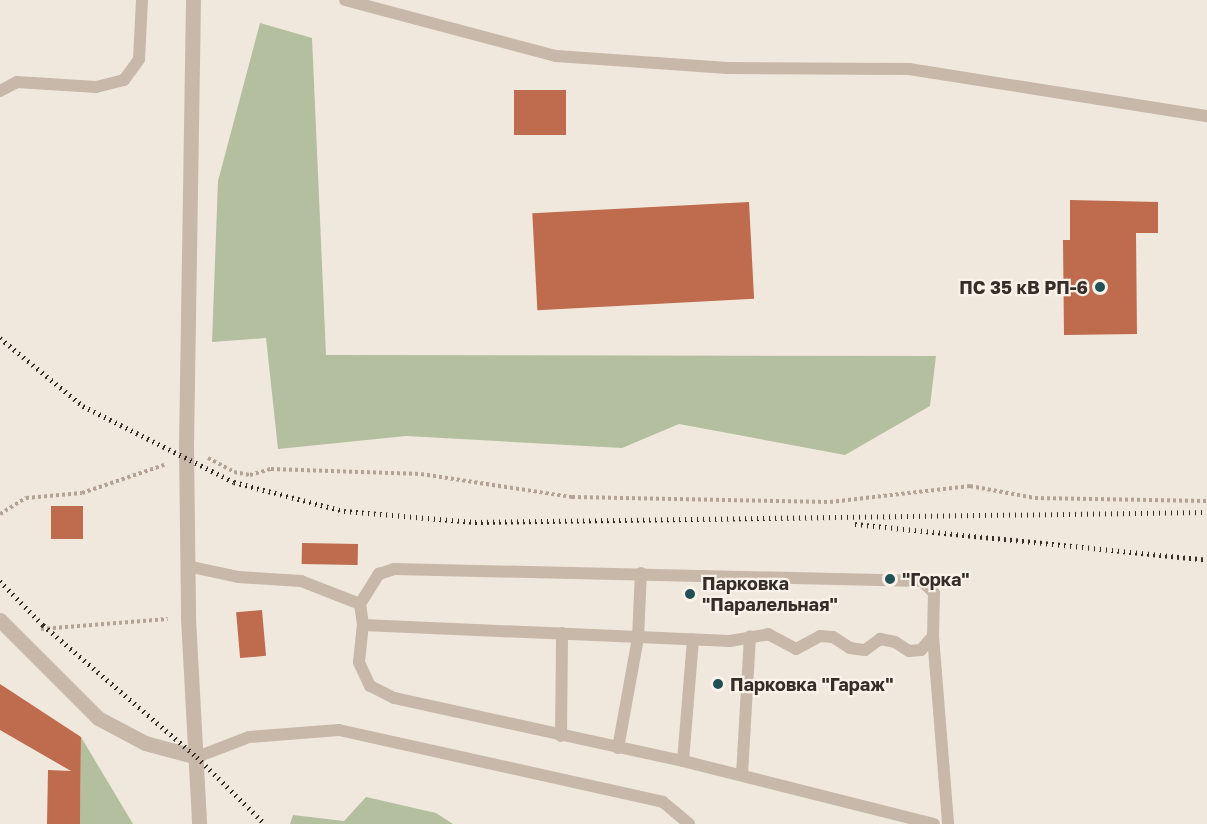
<!DOCTYPE html>
<meta charset="utf-8">
<style>
body{margin:0}
#map{position:relative;width:1207px;height:824px;overflow:hidden;background:#f1e8dd;font-family:"Golos Text",sans-serif}
div>[style]{position:absolute}
.green>*{inset:0;background:#b3bf9e}
.building>*{inset:0;background:#be6b4e;transform-origin:0 0}
.path>*{height:4px;margin-top:-2px;transform-origin:0;background:repeating-linear-gradient(90deg,#b4a294 0 3px,transparent 0 6px)}
.service>*{height:12px;margin:-6px;padding:0 6px;transform-origin:6px;border-radius:6px;background:#c8b8aa}
.minor>*{height:15px;margin:-7.5px;padding:0 7.5px;transform-origin:7.5px;border-radius:7.5px;background:#c8b8aa}
.tertiary>*{height:15px;margin:-7.5px;padding:0 7.5px;transform-origin:7.5px;border-radius:7.5px;background:#c8b8aa}
.rail>*{height:4.5px;margin-top:-2.25px;transform-origin:0;background:repeating-linear-gradient(90deg,#362d29 0 1.5px,transparent 0 6px)}
.dots>*{width:16px;height:16px;translate:-50% -50%;box-sizing:border-box;border:3px solid #f9f2e9;border-radius:50%}
span{translate:-50% -50%;white-space:nowrap;text-align:center;line-height:1.15;-webkit-text-stroke:4.5px #f9f2e9;paint-order:stroke}
.poi-label{font-size:18px;color:#362d29;font-weight:700}
.right{translate:-100% -50%;text-align:right}
.left{translate:0 -50%;text-align:left}
</style>
<div id="map">
<div class="green">
<i style="clip-path:polygon(260px 23px,312px 38px,326px 355px,936px 356px,930px 406px,845px 455px,679px 424px,622px 448px,406px 436px,278px 449px,266px 338px,212px 342px,218px 181px)"></i>
<i style="clip-path:polygon(81px 737px,133px 824px,80px 824px)"></i>
<i style="clip-path:polygon(366px 797px,436px 813px,453px 824px,290px 824px,293px 815px,344px 821px)"></i>
</div>
<div class="building">
<i style="left:566px;top:90px;width:45px;height:52px;rotate:90deg"></i>
<i style="clip-path:polygon(1070px 200px,1158px 202px,1158px 233px,1136px 233px,1137px 334px,1064px 335px,1063px 240px,1070px 240px)"></i>
<i style="left:749px;top:202px;width:97px;height:217px;rotate:87deg"></i>
<i style="left:83px;top:506px;width:33px;height:32px;rotate:90deg"></i>
<i style="left:302px;top:543px;width:56px;height:21px;rotate:1deg"></i>
<i style="left:262px;top:610px;width:46px;height:26px;rotate:85deg"></i>
<i style="clip-path:polygon(0 684px,81px 737px,80px 824px,47px 824px,48px 770px,71px 771px,0 730px)"></i>
</div>
<div class="path">
<i style="left:208px;top:458px;width:30px;rotate:28deg"></i>
<i style="left:234px;top:472px;width:16px;rotate:11deg"></i>
<i style="left:250px;top:475px;width:22px;rotate:-16deg"></i>
<i style="left:271px;top:469px;width:150px;rotate:1.9deg"></i>
<i style="left:421px;top:474px;width:153px;rotate:8.7deg"></i>
<i style="left:572px;top:497px;width:258px;rotate:1.1deg"></i>
<i style="left:830px;top:502px;width:141px;rotate:-6.5deg"></i>
<i style="left:970px;top:486px;width:66px;rotate:10.5deg"></i>
<i style="left:1035px;top:498px;width:172px;rotate:1deg"></i>
<i style="left:0;top:514px;width:31px;rotate:-32deg"></i>
<i style="left:26px;top:498px;width:56px;rotate:-5.1deg"></i>
<i style="left:82px;top:493px;width:87px;rotate:-18.9deg"></i>
<i style="left:41px;top:629px;width:127px;rotate:-4.5deg"></i>
</div>
<div class="service">
<i style="left:345px;top:0;width:218px;rotate:14.9deg"></i>
<i style="left:556px;top:56px;width:172px;rotate:4deg"></i>
<i style="left:728px;top:68px;width:181px;rotate:0.3deg"></i>
<i style="left:909px;top:69px;width:302px;rotate:9deg"></i>
<i style="left:0;top:91px;width:19px;rotate:-28deg"></i>
<i style="left:17px;top:82px;width:79px;rotate:3.6deg"></i>
<i style="left:96px;top:87px;width:29px;rotate:-14deg"></i>
<i style="left:124px;top:80px;width:26px;rotate:-54deg"></i>
<i style="left:139px;top:59px;width:59px;rotate:-87.1deg"></i>
<i style="left:187px;top:566px;width:52px;rotate:12.2deg"></i>
<i style="left:238px;top:577px;width:63px;rotate:3.6deg"></i>
<i style="left:301px;top:581px;width:63px;rotate:21.3deg"></i>
<i style="left:363px;top:625px;width:367px;rotate:2.5deg"></i>
<i style="left:730px;top:641px;width:39px;rotate:-10deg"></i>
<i style="left:768px;top:634px;width:32px;rotate:28deg"></i>
<i style="left:796px;top:649px;width:27px;rotate:-28deg"></i>
<i style="left:820px;top:636px;width:13px;rotate:4deg"></i>
<i style="left:833px;top:637px;width:20px;rotate:33deg"></i>
<i style="left:850px;top:648px;width:15px;rotate:8deg"></i>
<i style="left:865px;top:650px;width:19px;rotate:-36deg"></i>
<i style="left:880px;top:639px;width:15px;rotate:11deg"></i>
<i style="left:895px;top:642px;width:17px;rotate:33deg"></i>
<i style="left:909px;top:651px;width:12px;rotate:-5deg"></i>
<i style="left:921px;top:650px;width:18px;rotate:-49deg"></i>
<i style="left:561px;top:736px;width:103px;rotate:-89.4deg"></i>
<i style="left:618px;top:748px;width:112px;rotate:-79.7deg"></i>
<i style="left:638px;top:638px;width:65px;rotate:-87.4deg"></i>
<i style="left:197px;top:757px;width:56px;rotate:-21deg"></i>
<i style="left:249px;top:737px;width:90px;rotate:-4.4deg"></i>
<i style="left:339px;top:730px;width:332px;rotate:12.5deg"></i>
<i style="left:663px;top:802px;width:34px;rotate:40deg"></i>
<i style="left:683px;top:761px;width:122px;rotate:-85.3deg"></i>
<i style="left:742px;top:775px;width:139px;rotate:-86.7deg"></i>
<i style="left:934px;top:824px;width:259px;rotate:-165.9deg"></i>
<i style="left:683px;top:761px;width:296px;rotate:-167.7deg"></i>
<i style="left:394px;top:698px;width:27px;rotate:-153deg"></i>
<i style="left:370px;top:686px;width:26px;rotate:-115deg"></i>
<i style="left:359px;top:662px;width:37px;rotate:-84deg"></i>
<i style="left:363px;top:625px;width:21px;rotate:-98deg"></i>
<i style="left:360px;top:604px;width:36px;rotate:-58deg"></i>
<i style="left:379px;top:574px;width:16px;rotate:-18deg"></i>
<i style="left:394px;top:569px;width:528px;rotate:1.3deg"></i>
<i style="left:922px;top:581px;width:17px;rotate:45deg"></i>
<i style="left:934px;top:593px;width:43px;rotate:91.3deg"></i>
<i style="left:933px;top:636px;width:189px;rotate:85.4deg"></i>
</div>
<div class="minor">
<i style="left:0;top:620px;width:139px;rotate:45deg"></i>
<i style="left:98px;top:718px;width:53px;rotate:28deg"></i>
<i style="left:145px;top:743px;width:54px;rotate:15.1deg"></i>
</div>
<div class="tertiary">
<i style="left:193px;top:0;width:446px;rotate:90.9deg"></i>
<i style="left:186px;top:446px;width:172px;rotate:89.3deg"></i>
<i style="left:188px;top:618px;width:206px;rotate:86.9deg"></i>
</div>
<div class="rail">
<i style="left:0;top:338px;width:107px;rotate:39.3deg"></i>
<i style="left:83px;top:406px;width:169px;rotate:26.7deg"></i>
<i style="left:234px;top:482px;width:114px;rotate:14.8deg"></i>
<i style="left:344px;top:511px;width:131px;rotate:4.8deg"></i>
<i style="left:475px;top:522px;width:732px;rotate:-0.78deg"></i>
<i style="left:855px;top:524px;width:354px;rotate:5.8deg"></i>
<i style="left:0;top:581px;width:62px;rotate:45.7deg"></i>
<i style="left:43px;top:625px;width:203px;rotate:40.6deg"></i>
<i style="left:197px;top:757px;width:95px;rotate:44.6deg"></i>
</div>
<div class="dots">
<i style="left:1100px;top:287px;background:#215155"></i>
<i style="left:890px;top:579px;background:#215155"></i>
<i style="left:690px;top:594px;background:#215155"></i>
<i style="left:718px;top:684px;background:#215155"></i>
</div>
<div class="poi-label">
<span class="right" style="left:1088px;top:287px">ПС 35 кВ РП-6</span>
<span class="left" style="left:902px;top:579px">"Горка"</span>
<span class="left" style="left:702px;top:594px">Парковка<br>"Паралельная"</span>
<span class="left" style="left:730px;top:684px">Парковка "Гараж"</span>
</div>
</div>
